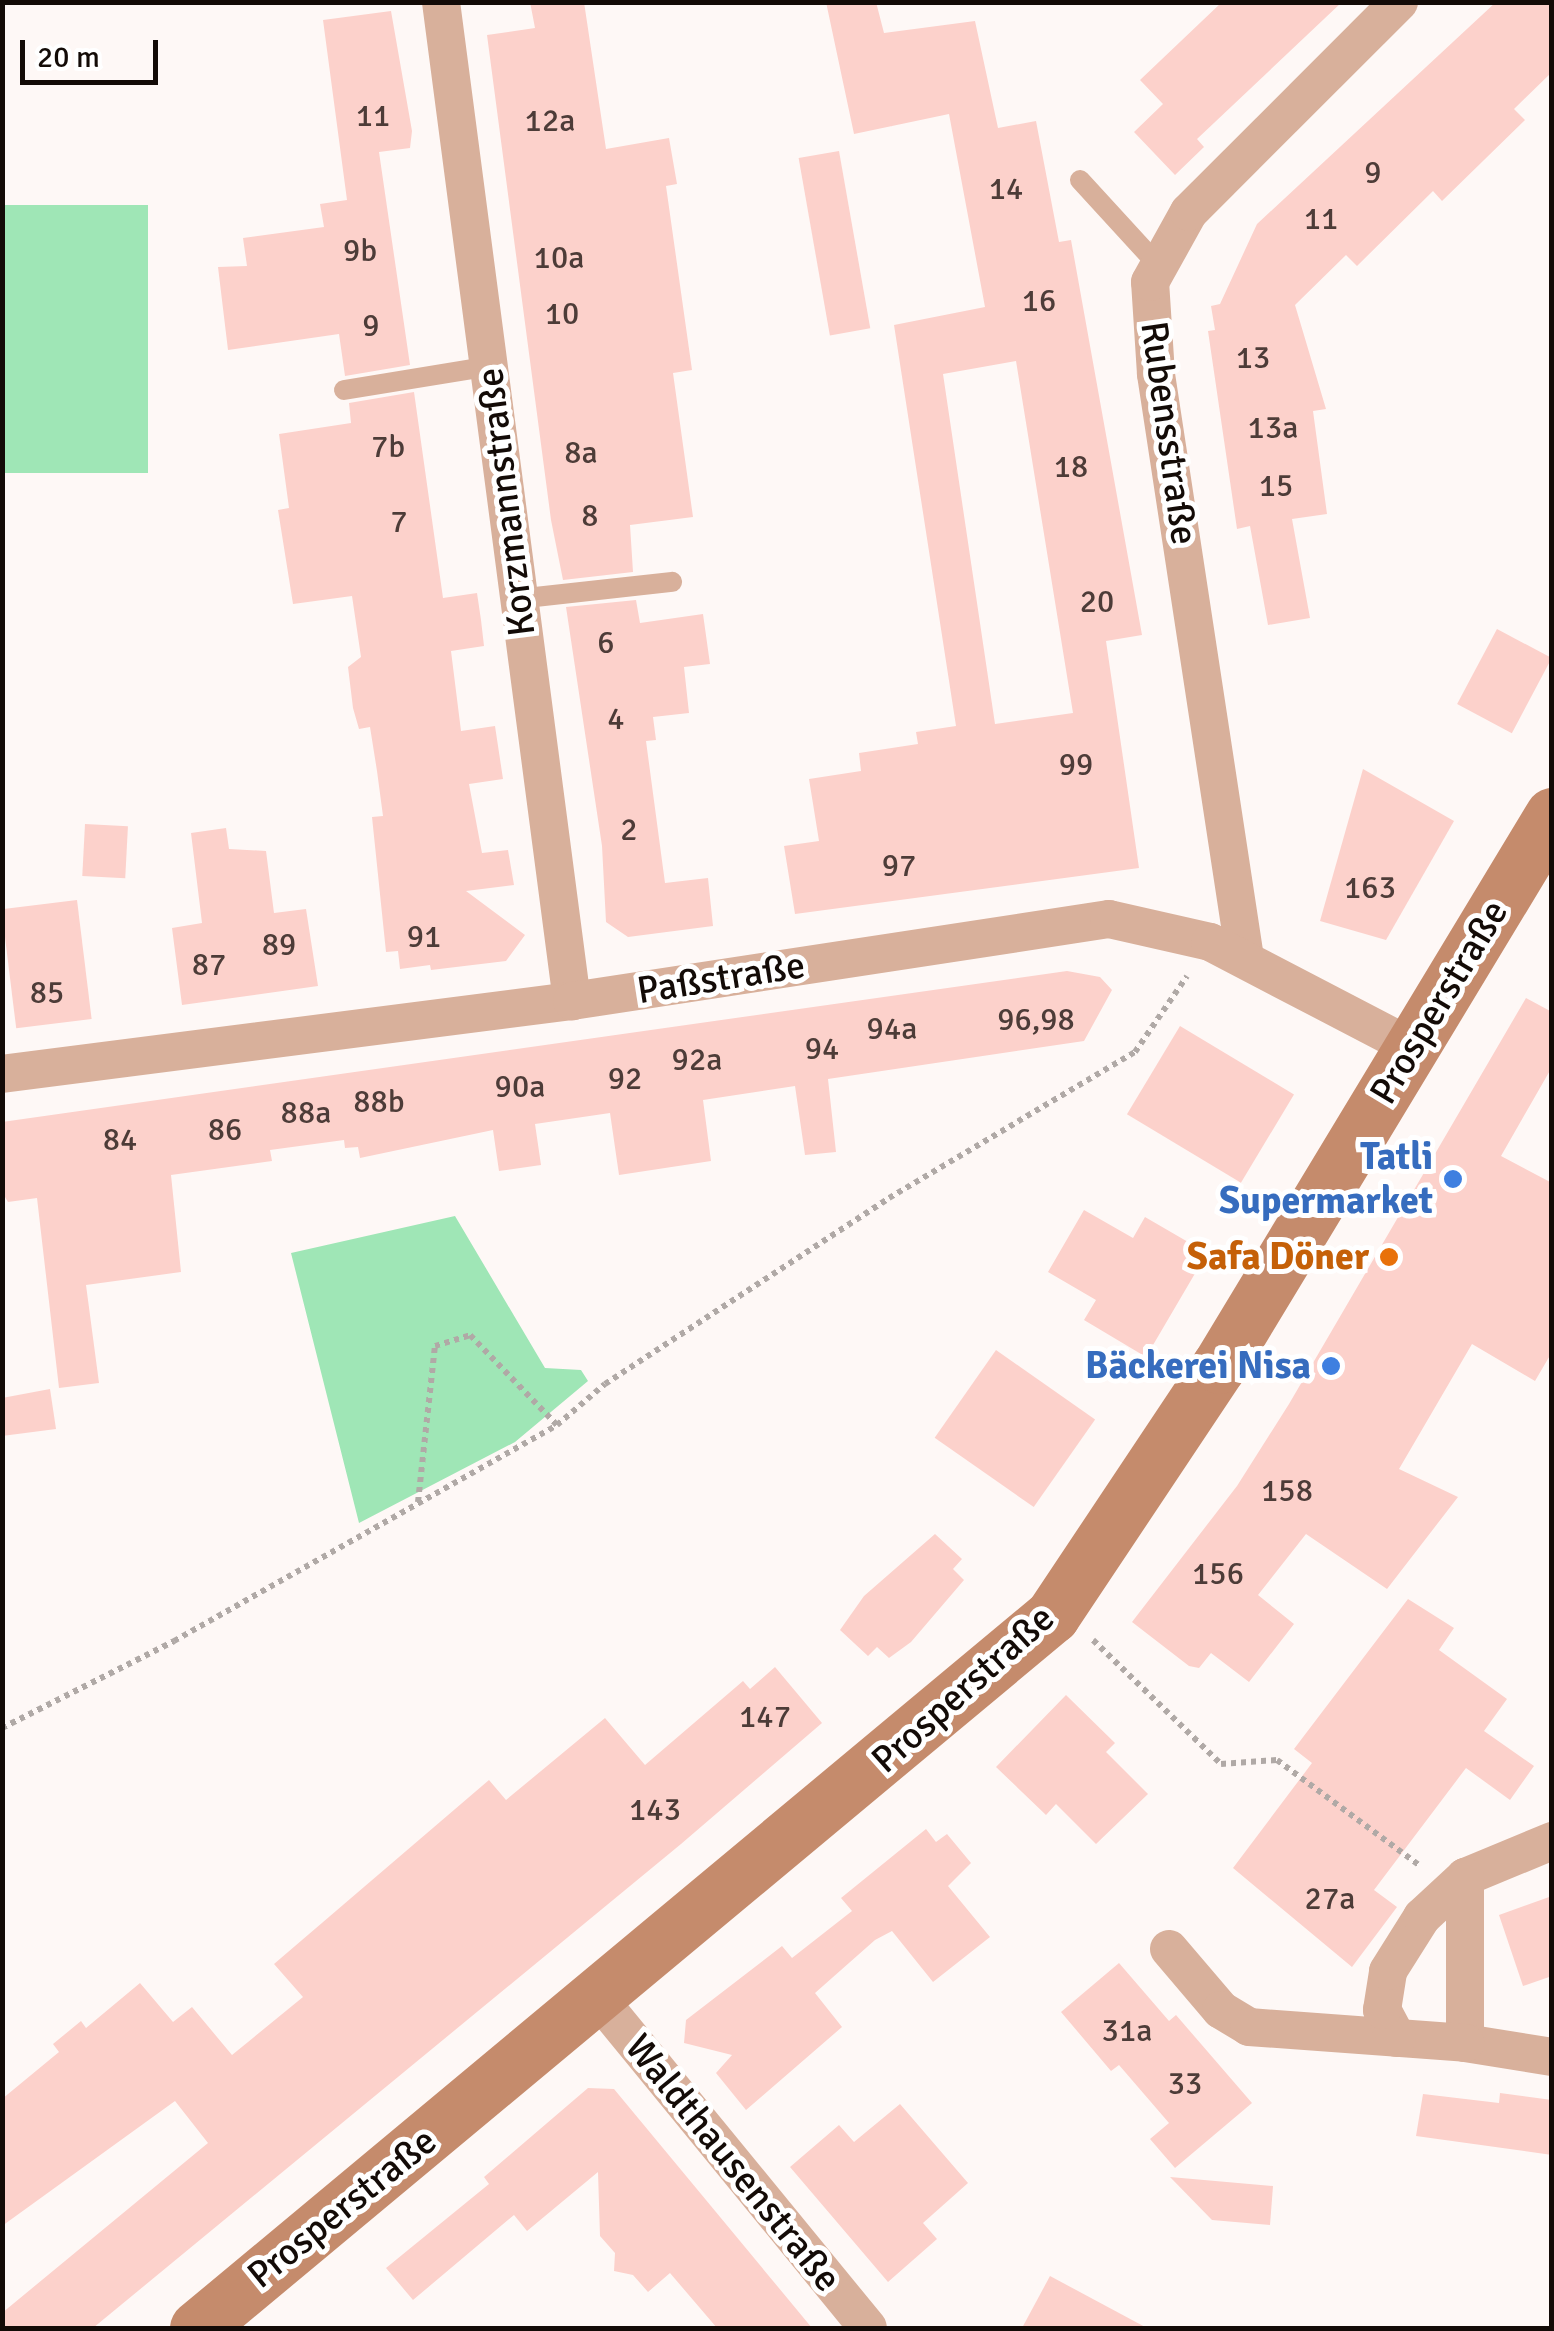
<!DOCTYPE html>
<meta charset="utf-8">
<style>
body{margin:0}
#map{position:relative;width:1554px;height:2331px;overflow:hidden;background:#fef8f6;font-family:Signika,sans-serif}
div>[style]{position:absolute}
.green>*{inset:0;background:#9fe6b6;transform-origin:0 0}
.building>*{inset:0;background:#fcd1cb;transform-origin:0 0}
.path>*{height:6px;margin-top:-3px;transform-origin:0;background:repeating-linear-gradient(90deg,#b0a9a6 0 5px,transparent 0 10px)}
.service>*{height:20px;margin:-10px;padding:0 10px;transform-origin:10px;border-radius:10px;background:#d8b09b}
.minor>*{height:38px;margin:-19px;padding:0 19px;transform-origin:19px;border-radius:19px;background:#d8b09b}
.secondary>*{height:55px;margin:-27.5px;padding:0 27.5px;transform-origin:27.5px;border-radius:27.5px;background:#c58b6c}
.dots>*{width:28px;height:28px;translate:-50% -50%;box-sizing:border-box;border:5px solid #fff;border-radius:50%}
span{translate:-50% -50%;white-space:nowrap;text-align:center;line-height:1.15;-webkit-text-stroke:10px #fff;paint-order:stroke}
.number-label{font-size:32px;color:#4d3c38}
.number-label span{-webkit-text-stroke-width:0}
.street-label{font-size:38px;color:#130b07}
.shop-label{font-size:38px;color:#366cbe;font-weight:700}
.right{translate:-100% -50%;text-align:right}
.food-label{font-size:38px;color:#c56008;font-weight:700}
.frame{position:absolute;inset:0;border:5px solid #130b07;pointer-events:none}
.scale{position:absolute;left:20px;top:40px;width:138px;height:45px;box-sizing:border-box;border:5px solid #130b07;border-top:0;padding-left:12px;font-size:30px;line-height:35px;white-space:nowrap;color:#130b07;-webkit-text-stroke:8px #fff;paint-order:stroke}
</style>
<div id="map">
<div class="green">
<i style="left:148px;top:205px;width:268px;height:146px;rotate:90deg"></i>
<i style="clip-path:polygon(455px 1216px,545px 1368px,581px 1370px,588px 1381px,515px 1442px,359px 1523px,291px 1253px)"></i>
</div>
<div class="building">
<i style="clip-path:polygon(530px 2px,584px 2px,606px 149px,669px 138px,677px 184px,666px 186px,692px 370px,673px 373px,693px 517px,630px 525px,633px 572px,563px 580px,551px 520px,487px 35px,535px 28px)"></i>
<i style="clip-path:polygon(evenodd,826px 2px,876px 2px,884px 33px,975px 21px,998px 128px,1036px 121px,1059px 242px,1071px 240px,1142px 635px,1106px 641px,1139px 868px,795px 914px,784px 846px,819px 841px,809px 779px,861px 771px,859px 753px,918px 744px,916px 732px,956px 726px,894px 325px,985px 307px,949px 114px,854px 134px,826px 2px,1016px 361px,1073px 713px,995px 724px,943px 374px,1016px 361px)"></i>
<i style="clip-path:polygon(1222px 2px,1342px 2px,1197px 139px,1204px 147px,1175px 175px,1134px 132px,1163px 104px,1140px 80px)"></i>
<i style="clip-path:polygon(1496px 2px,1552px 2px,1552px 72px,1514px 109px,1525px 120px,1442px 201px,1433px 191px,1357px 266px,1346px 255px,1295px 305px,1326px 409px,1313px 411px,1327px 514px,1292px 519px,1310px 618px,1268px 625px,1250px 526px,1237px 529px,1208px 331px,1215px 330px,1211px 306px,1220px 304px,1257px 224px)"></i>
<i style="clip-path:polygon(391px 11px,412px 131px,410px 148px,379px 152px,410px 365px,345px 376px,339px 334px,228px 350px,218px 267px,247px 266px,243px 238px,324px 227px,320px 204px,347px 200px,323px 20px)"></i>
<i style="left:839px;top:151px;width:180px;height:41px;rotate:80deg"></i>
<i style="clip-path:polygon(414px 392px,443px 598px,477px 593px,481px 620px,484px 646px,451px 651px,461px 731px,495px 726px,503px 779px,469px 784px,482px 853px,508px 850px,514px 885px,466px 891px,525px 935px,506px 961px,431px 970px,430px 965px,400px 969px,398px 951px,386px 952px,372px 817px,383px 816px,377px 771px,370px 727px,359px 729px,353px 708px,348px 667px,361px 657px,352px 596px,293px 604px,278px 510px,289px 508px,279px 434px,351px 423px,349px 403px)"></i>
<i style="clip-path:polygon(636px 600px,640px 623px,703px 614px,710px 664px,684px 667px,689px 713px,653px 717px,656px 740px,646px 741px,665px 883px,708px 878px,713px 926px,628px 937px,606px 922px,602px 846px,566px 607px)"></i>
<i style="left:1497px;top:629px;width:62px;height:85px;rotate:28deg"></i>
<i style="clip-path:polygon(1363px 769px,1454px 821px,1386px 940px,1320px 921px)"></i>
<i style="left:85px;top:824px;width:43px;height:52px;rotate:3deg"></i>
<i style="clip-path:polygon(226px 828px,229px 849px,266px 851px,274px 913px,306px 909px,318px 986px,182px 1005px,172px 928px,202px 923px,191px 833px)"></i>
<i style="left:77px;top:900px;width:120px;height:76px;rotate:83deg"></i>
<i style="clip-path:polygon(1067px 971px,1100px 977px,1112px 990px,1084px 1041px,828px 1079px,836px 1152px,805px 1155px,795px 1086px,703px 1100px,711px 1161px,619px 1175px,610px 1113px,535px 1124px,541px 1165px,499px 1171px,493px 1130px,360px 1158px,358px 1147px,345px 1148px,344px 1140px,270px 1150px,272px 1161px,171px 1175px,181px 1272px,86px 1285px,99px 1383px,59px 1388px,37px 1198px,8px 1202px,2px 1192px,2px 1122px)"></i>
<i style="clip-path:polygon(1526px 998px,1552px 1012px,1552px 1067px,1501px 1156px,1552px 1183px,1552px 1352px,1535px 1381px,1472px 1344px,1399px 1469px,1458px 1497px,1387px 1589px,1306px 1534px,1258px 1595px,1294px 1624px,1249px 1682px,1211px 1653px,1199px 1668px,1189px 1666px,1132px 1622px,1237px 1486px,1289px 1404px)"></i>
<i style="left:1180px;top:1026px;width:133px;height:103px;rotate:31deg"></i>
<i style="clip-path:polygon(1084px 1210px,1133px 1238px,1145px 1217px,1207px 1253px,1146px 1357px,1084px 1320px,1096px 1300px,1048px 1272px)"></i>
<i style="left:996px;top:1350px;width:121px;height:107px;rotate:35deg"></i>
<i style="clip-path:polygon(50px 1389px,56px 1429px,2px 1436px,2px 1398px)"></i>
<i style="clip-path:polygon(935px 1534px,962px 1559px,953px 1569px,964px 1580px,911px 1642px,889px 1658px,877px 1647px,868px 1656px,840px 1630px,864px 1596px)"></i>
<i style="clip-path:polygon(1408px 1599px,1454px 1628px,1439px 1650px,1507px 1699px,1484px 1731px,1534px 1766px,1510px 1800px,1466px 1768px,1374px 1890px,1397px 1907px,1352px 1967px,1233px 1868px,1312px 1763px,1294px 1749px)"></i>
<i style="clip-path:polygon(775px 1667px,822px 1723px,681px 1844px,93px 2328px,2px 2328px,2px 2313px,208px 2143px,175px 2101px,2px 2226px,2px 2099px,59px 2052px,53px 2044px,81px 2021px,86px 2028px,140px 1983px,173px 2022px,192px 2007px,232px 2055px,303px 1997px,274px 1964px,489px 1780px,506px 1800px,605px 1718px,645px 1765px,743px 1681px,750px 1689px)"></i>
<i style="clip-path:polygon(1066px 1695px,1115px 1743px,1106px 1752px,1148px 1794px,1096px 1844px,1056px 1804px,1046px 1815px,996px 1767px)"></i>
<i style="clip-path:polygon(926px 1829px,936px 1842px,947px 1834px,971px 1863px,948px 1886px,990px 1937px,933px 1982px,892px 1931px,875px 1940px,815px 1993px,842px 2027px,746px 2110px,716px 2073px,732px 2055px,684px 2043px,686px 2020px,782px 1946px,792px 1958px,852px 1911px,841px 1898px)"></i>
<i style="clip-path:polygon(1552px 1896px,1552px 1976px,1523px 1986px,1499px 1915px)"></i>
<i style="clip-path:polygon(1119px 1963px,1169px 2021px,1176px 2015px,1252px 2103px,1175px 2168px,1150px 2139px,1169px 2123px,1119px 2065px,1111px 2071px,1061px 2012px)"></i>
<i style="clip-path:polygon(588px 2088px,614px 2089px,812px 2328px,717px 2328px,670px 2273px,648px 2292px,633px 2275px,614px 2271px,615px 2253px,600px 2236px,598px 2172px,527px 2231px,514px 2215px,413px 2300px,386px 2268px,489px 2184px,484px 2177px)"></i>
<i style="clip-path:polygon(1500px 2093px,1552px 2100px,1552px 2155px,1416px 2136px,1423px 2094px,1499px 2103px)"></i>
<i style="clip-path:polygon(900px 2104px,968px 2183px,923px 2223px,937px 2239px,888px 2282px,790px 2167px,839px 2125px,854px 2142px)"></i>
<i style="clip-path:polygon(1170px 2177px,1273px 2186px,1270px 2225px,1212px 2220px)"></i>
<i style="clip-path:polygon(1050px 2276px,1147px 2328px,1022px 2328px)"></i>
</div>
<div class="path">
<i style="left:418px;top:1502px;width:157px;rotate:-83.8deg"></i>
<i style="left:435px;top:1346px;width:37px;rotate:-17deg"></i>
<i style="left:470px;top:1335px;width:125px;rotate:46deg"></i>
<i style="left:1093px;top:1640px;width:178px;rotate:44.1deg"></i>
<i style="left:1221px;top:1764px;width:56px;rotate:-4.1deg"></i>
<i style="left:1277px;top:1760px;width:178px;rotate:36.5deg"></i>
<i style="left:2px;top:1728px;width:193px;rotate:-26.8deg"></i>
<i style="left:174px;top:1641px;width:440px;rotate:-29.4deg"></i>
<i style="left:557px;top:1425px;width:63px;rotate:-40.5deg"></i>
<i style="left:605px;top:1384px;width:339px;rotate:-33.2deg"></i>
<i style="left:889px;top:1198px;width:286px;rotate:-30.7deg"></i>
<i style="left:1135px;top:1052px;width:92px;rotate:-55.6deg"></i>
</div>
<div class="service">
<i style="left:1080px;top:180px;width:114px;rotate:47.5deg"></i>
<i style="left:344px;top:390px;width:148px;rotate:-9.3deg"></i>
<i style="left:517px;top:599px;width:156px;rotate:-6.3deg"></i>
</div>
<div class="minor">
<i style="left:441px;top:2px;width:1008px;rotate:82.53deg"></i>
<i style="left:1245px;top:958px;width:591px;rotate:-98.67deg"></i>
<i style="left:1156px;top:374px;width:92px;rotate:-93.7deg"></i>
<i style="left:1150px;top:282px;width:80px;rotate:-60.9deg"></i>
<i style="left:1189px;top:212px;width:297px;rotate:-45deg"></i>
<i style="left:2px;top:1074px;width:575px;rotate:-7.3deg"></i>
<i style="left:572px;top:1001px;width:543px;rotate:-8.68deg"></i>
<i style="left:1109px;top:919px;width:104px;rotate:12.8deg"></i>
<i style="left:1210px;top:942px;width:228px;rotate:27.5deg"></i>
<i style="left:1552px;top:1841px;width:94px;rotate:157.5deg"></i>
<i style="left:1465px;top:1877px;width:166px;rotate:90deg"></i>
<i style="left:1465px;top:2043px;width:88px;rotate:9.1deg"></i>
<i style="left:1169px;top:1949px;width:80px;rotate:49.6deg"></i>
<i style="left:1221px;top:2010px;width:33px;rotate:31deg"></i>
<i style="left:1249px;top:2027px;width:217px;rotate:4.2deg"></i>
<i style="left:598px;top:1998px;width:426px;rotate:50.7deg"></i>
<i style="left:1397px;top:2038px;width:32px;rotate:-118deg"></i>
<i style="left:1382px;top:2010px;width:39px;rotate:-81deg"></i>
<i style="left:1388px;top:1971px;width:64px;rotate:-57.8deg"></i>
<i style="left:1422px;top:1917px;width:59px;rotate:-42.9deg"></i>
</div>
<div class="secondary">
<i style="left:197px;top:2328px;width:1113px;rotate:-39.79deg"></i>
<i style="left:1052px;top:1616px;width:301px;rotate:-56.3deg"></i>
<i style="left:1219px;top:1366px;width:644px;rotate:-58.85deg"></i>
</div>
<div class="dots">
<i style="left:1453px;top:1179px;background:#3f7fe0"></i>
<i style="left:1389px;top:1257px;background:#e8710a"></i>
<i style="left:1331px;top:1366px;background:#3f7fe0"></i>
</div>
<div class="number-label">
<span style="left:373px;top:116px">11</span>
<span style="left:550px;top:121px">12a</span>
<span style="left:1373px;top:173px">9</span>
<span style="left:1006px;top:189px">14</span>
<span style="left:1321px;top:219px">11</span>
<span style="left:360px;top:251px">9b</span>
<span style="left:559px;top:258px">10a</span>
<span style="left:1039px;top:301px">16</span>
<span style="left:562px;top:314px">10</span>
<span style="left:371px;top:326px">9</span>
<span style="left:1253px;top:358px">13</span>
<span style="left:1273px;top:428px">13a</span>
<span style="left:388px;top:447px">7b</span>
<span style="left:581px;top:453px">8a</span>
<span style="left:1071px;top:467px">18</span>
<span style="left:1276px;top:486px">15</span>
<span style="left:590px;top:516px">8</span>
<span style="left:399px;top:522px">7</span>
<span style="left:1097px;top:602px">20</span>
<span style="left:606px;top:643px">6</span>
<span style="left:616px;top:719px">4</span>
<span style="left:1076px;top:765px">99</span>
<span style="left:629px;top:830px">2</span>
<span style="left:899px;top:866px">97</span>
<span style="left:1370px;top:888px">163</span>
<span style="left:424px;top:937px">91</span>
<span style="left:279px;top:945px">89</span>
<span style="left:209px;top:965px">87</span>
<span style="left:47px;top:993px">85</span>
<span style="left:1036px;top:1020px">96,98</span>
<span style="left:892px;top:1029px">94a</span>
<span style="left:822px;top:1049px">94</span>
<span style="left:697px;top:1060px">92a</span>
<span style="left:625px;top:1079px">92</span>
<span style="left:520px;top:1087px">90a</span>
<span style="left:379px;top:1102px">88b</span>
<span style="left:306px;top:1113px">88a</span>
<span style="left:225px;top:1130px">86</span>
<span style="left:120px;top:1140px">84</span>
<span style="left:1287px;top:1491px">158</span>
<span style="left:1218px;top:1574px">156</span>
<span style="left:765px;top:1717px">147</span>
<span style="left:655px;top:1810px">143</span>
<span style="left:1330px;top:1899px">27a</span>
<span style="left:1127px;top:2031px">31a</span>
<span style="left:1185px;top:2084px">33</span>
</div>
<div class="street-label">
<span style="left:1169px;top:433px;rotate:82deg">Rubensstraße</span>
<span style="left:506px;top:502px;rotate:-97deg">Korzmannstraße</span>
<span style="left:721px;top:978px;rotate:-9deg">Paßstraße</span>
<span style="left:1439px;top:1002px;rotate:-59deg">Prosperstraße</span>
<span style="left:963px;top:1689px;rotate:-42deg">Prosperstraße</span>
<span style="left:733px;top:2163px;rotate:51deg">Waldthausenstraße</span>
<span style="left:342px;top:2208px;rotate:-39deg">Prosperstraße</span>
</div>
<div class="shop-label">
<span class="right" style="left:1433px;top:1179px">Tatli<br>Supermarket</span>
<span class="right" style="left:1311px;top:1366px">Bäckerei Nisa</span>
</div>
<div class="food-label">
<span class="right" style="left:1369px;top:1257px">Safa Döner</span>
</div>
<div class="frame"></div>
<div class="scale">20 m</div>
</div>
